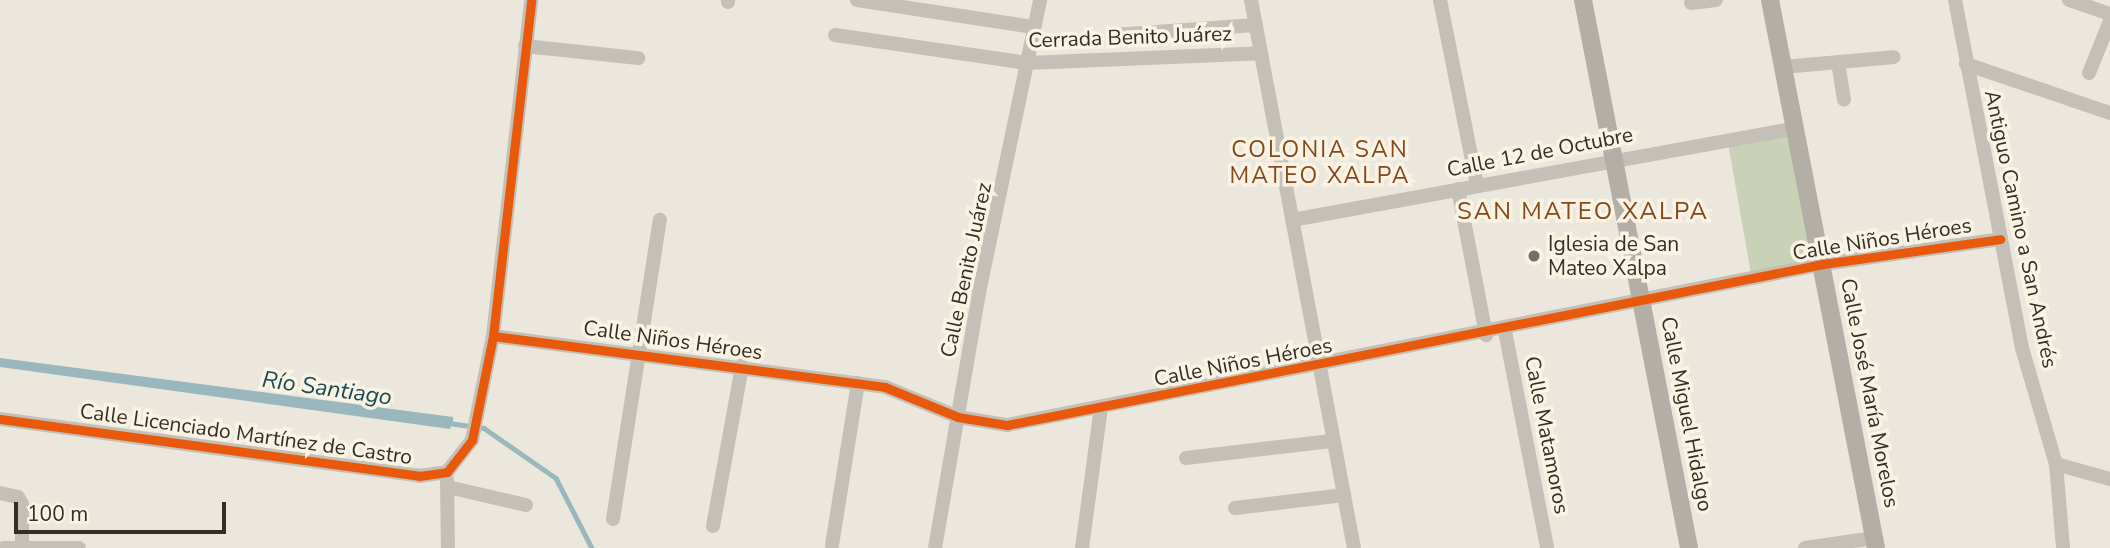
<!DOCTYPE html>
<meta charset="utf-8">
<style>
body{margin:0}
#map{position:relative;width:2110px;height:548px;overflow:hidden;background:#ece7dd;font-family:"Nunito Sans",sans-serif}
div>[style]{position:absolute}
.green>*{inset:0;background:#c9d2b6;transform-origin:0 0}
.water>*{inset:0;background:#99b7bd}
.stream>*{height:4.5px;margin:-2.25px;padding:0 2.25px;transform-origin:2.25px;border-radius:2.25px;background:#99b7bd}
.minor>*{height:14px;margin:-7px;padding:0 7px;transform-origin:7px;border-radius:7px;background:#c4bfb7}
.major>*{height:18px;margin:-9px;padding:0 9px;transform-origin:9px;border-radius:9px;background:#b3aea6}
.cycleway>*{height:9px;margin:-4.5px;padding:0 4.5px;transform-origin:4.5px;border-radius:4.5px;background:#e8590c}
.dots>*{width:19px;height:19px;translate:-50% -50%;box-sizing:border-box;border:4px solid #f9f3e4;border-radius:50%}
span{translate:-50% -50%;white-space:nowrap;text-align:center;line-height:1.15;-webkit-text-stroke:7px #f9f3e4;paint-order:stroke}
.street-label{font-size:21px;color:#352d26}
.poi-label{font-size:21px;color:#352d26}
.left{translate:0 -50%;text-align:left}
.neighbourhood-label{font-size:23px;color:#86471c;letter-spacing:2px}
.water-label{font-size:23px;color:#1a4957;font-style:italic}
.quarter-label{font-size:24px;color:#86471c;letter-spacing:2px}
.scale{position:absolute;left:14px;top:502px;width:212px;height:32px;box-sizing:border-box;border:4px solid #352d26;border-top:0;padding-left:9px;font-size:21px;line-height:24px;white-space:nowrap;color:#352d26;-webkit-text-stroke:5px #f9f3e4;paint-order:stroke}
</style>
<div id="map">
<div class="green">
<i style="left:1791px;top:132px;width:135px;height:64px;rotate:80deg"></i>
</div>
<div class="water">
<i style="clip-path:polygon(0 358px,453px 417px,453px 421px,450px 429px,0 367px)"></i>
</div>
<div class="stream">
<i style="left:449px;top:423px;width:35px;rotate:8deg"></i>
<i style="left:484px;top:428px;width:88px;rotate:34.8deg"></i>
<i style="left:556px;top:478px;width:79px;rotate:62.8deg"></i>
</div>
<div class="minor">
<i style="left:857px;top:0;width:179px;rotate:8.7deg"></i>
<i style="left:1251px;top:0;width:558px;rotate:79.36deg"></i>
<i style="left:1440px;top:0;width:189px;rotate:78.7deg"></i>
<i style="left:1955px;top:0;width:354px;rotate:79.1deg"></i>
<i style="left:2022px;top:348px;width:121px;rotate:73.7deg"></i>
<i style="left:2056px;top:464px;width:84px;rotate:85.2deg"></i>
<i style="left:2069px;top:0;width:43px;rotate:18.9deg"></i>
<i style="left:728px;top:2px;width:2px;rotate:-90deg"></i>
<i style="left:1691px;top:3px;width:25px;rotate:-7deg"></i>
<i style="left:835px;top:35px;width:194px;rotate:8.3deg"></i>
<i style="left:1027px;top:63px;width:234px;rotate:-2.4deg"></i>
<i style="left:1114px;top:35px;width:142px;rotate:-4deg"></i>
<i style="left:525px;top:46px;width:114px;rotate:6.1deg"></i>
<i style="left:1838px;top:62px;width:38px;rotate:81deg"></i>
<i style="left:1966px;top:64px;width:152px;rotate:18.8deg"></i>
<i style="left:1783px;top:67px;width:111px;rotate:-5.1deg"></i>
<i style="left:2089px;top:73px;width:56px;rotate:-68deg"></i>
<i style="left:1458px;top:189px;width:149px;rotate:79.1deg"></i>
<i style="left:1292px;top:220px;width:513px;rotate:-10.32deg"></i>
<i style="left:1505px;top:331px;width:221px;rotate:79deg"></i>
<i style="left:493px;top:336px;width:395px;rotate:7.4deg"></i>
<i style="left:885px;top:387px;width:79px;rotate:22.3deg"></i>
<i style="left:958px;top:417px;width:50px;rotate:9.3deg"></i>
<i style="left:1007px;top:425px;width:832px;rotate:-11.16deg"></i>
<i style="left:1823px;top:264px;width:179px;rotate:-8deg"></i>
<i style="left:0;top:419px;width:423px;rotate:7.7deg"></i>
<i style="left:419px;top:476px;width:28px;rotate:-8deg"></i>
<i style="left:447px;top:472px;width:41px;rotate:-52deg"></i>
<i style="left:472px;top:440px;width:106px;rotate:-78.6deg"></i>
<i style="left:493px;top:336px;width:338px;rotate:-83.5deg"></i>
<i style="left:1186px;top:458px;width:146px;rotate:-6.7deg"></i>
<i style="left:2056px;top:464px;width:56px;rotate:15.5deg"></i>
<i style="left:447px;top:480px;width:68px;rotate:89.2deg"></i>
<i style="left:448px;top:487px;width:80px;rotate:13deg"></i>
<i style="left:0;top:493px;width:18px;rotate:13deg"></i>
<i style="left:18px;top:497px;width:8px;rotate:60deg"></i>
<i style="left:22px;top:504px;width:40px;rotate:90deg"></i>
<i style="left:1235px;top:508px;width:110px;rotate:-6.8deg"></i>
<i style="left:613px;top:519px;width:303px;rotate:-81.1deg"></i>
<i style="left:713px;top:526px;width:163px;rotate:-79.7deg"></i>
<i style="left:832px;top:545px;width:164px;rotate:-80.9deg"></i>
<i style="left:4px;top:548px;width:75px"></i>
<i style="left:935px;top:548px;width:269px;rotate:-80.2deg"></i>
<i style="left:981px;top:283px;width:289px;rotate:-78.2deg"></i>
<i style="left:1082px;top:548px;width:141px;rotate:-82.3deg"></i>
<i style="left:1805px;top:548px;width:70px;rotate:-8.2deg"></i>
</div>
<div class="major">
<i style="left:1583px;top:0;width:558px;rotate:79.05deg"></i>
<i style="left:1770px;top:0;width:558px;rotate:79.05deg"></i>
</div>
<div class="cycleway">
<i style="left:493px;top:336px;width:395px;rotate:7.4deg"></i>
<i style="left:885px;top:387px;width:79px;rotate:22.3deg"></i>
<i style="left:958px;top:417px;width:50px;rotate:9.3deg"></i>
<i style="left:1007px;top:425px;width:832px;rotate:-11.16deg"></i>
<i style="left:1823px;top:264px;width:179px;rotate:-8deg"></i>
<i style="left:0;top:419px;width:423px;rotate:7.7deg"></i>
<i style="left:419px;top:476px;width:28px;rotate:-8deg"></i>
<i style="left:447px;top:472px;width:41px;rotate:-52deg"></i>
<i style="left:472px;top:440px;width:106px;rotate:-78.6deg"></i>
<i style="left:493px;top:336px;width:338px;rotate:-83.5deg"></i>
</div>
<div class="dots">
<i style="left:1534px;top:256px;background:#756e66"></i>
</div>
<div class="street-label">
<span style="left:1130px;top:37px;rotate:-2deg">Cerrada Benito Juárez</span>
<span style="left:1540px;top:152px;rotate:-11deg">Calle 12 de Octubre</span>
<span style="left:2021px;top:229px;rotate:78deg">Antiguo Camino a San Andrés</span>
<span style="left:1882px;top:239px;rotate:-9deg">Calle Niños Héroes</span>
<span style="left:966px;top:270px;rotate:-78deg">Calle Benito Juárez</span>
<span style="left:673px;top:340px;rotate:8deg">Calle Niños Héroes</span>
<span style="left:1243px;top:362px;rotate:-11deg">Calle Niños Héroes</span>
<span style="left:1870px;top:393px;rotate:79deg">Calle José María Morelos</span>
<span style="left:1687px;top:414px;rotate:79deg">Calle Miguel Hidalgo</span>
<span style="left:246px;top:434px;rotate:8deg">Calle Licenciado Martínez de Castro</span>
<span style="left:1547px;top:435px;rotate:79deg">Calle Matamoros</span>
</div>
<div class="poi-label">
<span class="left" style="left:1548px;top:256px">Iglesia de San<br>Mateo Xalpa</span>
</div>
<div class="neighbourhood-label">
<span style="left:1320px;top:163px">COLONIA SAN<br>MATEO XALPA</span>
</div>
<div class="water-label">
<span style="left:327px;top:389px;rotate:8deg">Río Santiago</span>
</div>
<div class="quarter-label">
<span style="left:1583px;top:212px">SAN MATEO XALPA</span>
</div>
<div class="scale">100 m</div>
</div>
